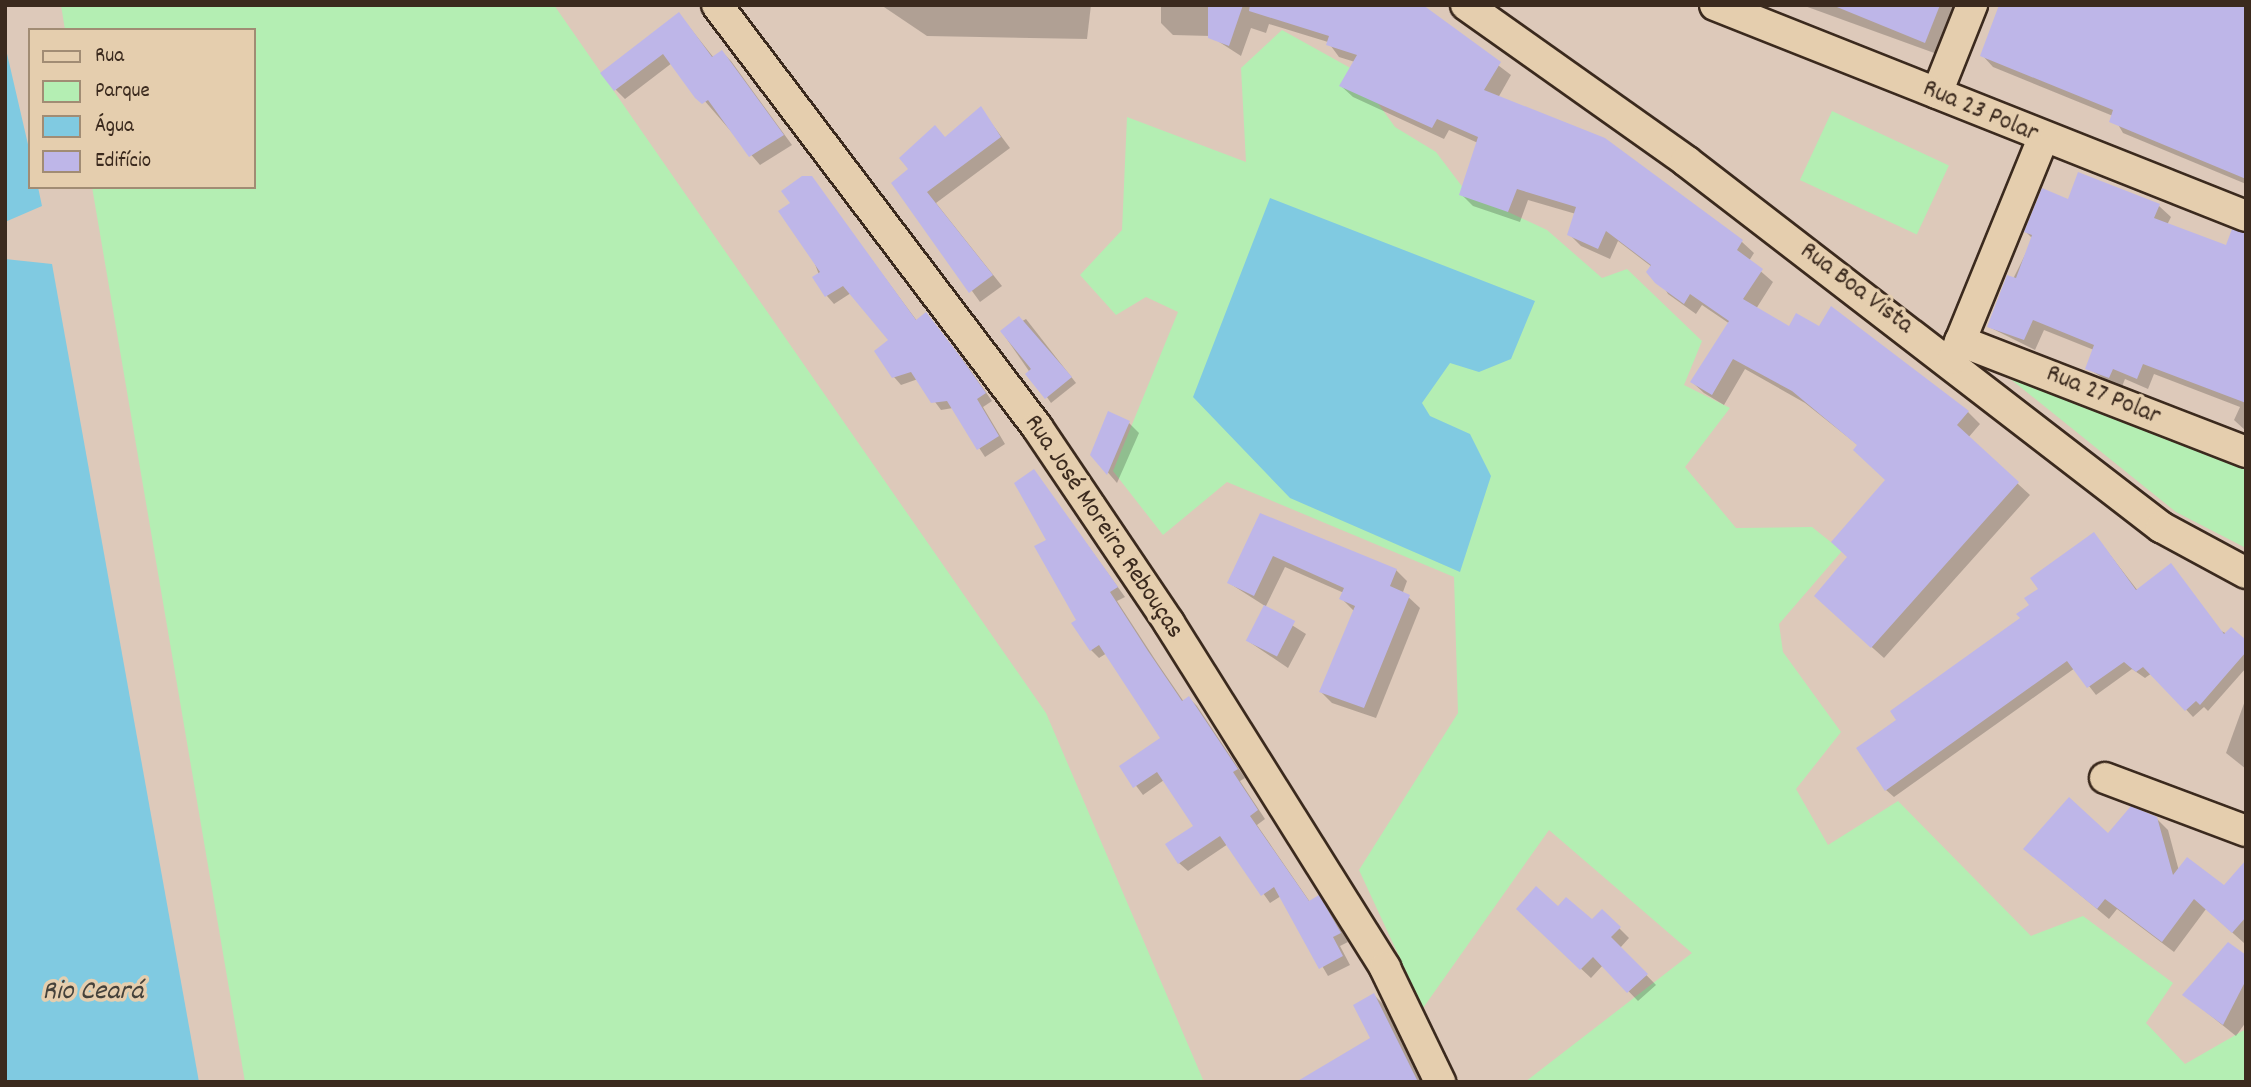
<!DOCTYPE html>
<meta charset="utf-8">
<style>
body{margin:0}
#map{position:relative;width:2251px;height:1087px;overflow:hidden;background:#ddc9ba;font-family:Dekko,sans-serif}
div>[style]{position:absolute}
.green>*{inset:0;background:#b4eeb3;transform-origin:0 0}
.water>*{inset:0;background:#80cae1}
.shadow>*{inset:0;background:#0003}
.building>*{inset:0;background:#beb6e8;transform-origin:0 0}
.roads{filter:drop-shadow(2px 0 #3b2a1e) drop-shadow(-2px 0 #3b2a1e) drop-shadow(0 2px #3b2a1e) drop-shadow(0 -2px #3b2a1e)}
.street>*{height:30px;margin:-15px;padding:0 15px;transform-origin:15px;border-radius:15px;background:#e5ceae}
span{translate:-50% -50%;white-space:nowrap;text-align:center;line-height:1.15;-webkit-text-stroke:7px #e5ceae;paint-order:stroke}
.street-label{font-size:26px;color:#3b2a1e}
.water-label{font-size:28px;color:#45423b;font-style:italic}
.frame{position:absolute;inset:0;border:7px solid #3b2a1e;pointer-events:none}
.legend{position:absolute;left:28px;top:28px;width:228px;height:161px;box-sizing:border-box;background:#e5ceae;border:2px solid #a18c74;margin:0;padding:9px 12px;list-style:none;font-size:21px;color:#3b2a1e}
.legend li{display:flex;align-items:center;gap:14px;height:35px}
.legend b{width:35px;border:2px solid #a18c74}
</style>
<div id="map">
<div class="green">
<i style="clip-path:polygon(61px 5px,554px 5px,1046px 713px,1204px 1082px,245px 1082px,92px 187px,254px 187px,254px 30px,65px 30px)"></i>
<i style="clip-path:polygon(1282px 30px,1354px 70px,1395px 127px,1436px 152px,1467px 193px,1547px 230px,1602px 278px,1627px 269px,1702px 341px,1684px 385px,1730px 408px,1685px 467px,1736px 528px,1812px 527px,1842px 551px,1779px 624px,1783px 652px,1841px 732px,1796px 789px,1828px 845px,1898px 801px,2031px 936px,2083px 916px,2173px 983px,2146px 1023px,2185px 1064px,2246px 1029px,2246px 1082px,1525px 1082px,1692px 953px,1549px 830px,1423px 1008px,1359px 870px,1458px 713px,1454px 577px,1227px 482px,1163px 535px,1113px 471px,1178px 312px,1146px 297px,1116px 315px,1080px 275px,1122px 230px,1127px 117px,1246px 162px,1241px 68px)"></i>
<i style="left:1832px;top:111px;width:129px;height:76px;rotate:25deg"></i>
<i style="clip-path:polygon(1998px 369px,2246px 463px,2246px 548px,2176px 512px)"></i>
</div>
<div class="water">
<i style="clip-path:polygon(5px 45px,30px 153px,30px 187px,38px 187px,42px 206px,5px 222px)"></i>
<i style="clip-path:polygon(1270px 198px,1535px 301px,1511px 359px,1479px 372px,1450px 363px,1422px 403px,1430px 416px,1470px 434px,1491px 476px,1460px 572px,1290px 498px,1193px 397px)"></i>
<i style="clip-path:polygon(5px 259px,52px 264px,199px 1082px,5px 1082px)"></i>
</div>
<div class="shadow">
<i style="clip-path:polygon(881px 5px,1091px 5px,1087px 39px,927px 36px)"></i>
<i style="clip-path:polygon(1161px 5px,1419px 5px,1511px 75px,1498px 98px,1604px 140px,1742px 242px,1754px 253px,1749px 261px,1773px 282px,1756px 309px,1789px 328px,1820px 329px,1831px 309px,1968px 412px,1980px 424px,1968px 438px,2030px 495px,1884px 658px,1827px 607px,1887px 480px,1859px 446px,1805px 403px,1745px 369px,1724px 405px,1704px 393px,1692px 382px,1730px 324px,1702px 305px,1696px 314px,1668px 294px,1652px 267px,1618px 241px,1610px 259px,1581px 246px,1569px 234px,1576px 214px,1528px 200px,1520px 222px,1473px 206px,1461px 194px,1478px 143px,1449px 130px,1444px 139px,1353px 97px,1341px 86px,1355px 62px,1339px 57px,1328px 42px,1269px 24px,1266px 33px,1251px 28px,1241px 56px,1210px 36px,1173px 35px,1161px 23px)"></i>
<i style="clip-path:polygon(1802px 5px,1956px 5px,1937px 54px)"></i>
<i style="clip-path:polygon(2246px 8px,2246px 184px,2123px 133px,2113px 116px,1993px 67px,1982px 55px)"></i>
<i style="clip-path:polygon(679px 14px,714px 58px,722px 52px,731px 61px,792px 145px,760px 165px,672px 63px,625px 99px,616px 90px,602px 73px)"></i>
<i style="clip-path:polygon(980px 108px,1010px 148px,936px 203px,1002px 286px,980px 302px,894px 183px)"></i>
<i style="clip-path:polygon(2079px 175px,2159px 206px,2171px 217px,2167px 225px,2246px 257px,2246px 431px,2234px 420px,2240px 407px,2154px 374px,2148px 389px,2125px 379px,2121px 389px,2087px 368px,2094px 350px,2044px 330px,2035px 350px,1989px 327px,2033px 239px,2026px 232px,2069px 201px)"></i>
<i style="clip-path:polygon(811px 178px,917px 321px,933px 322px,966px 364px,992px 401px,983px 407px,1005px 444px,985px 457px,953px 408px,941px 410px,918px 379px,901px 385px,894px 377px,891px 341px,851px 293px,834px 304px,827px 296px,792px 203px)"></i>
<i style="clip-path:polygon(1026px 319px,1076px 383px,1051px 403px,1002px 332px)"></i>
<i style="clip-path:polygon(1129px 423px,1139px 433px,1117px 483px,1092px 454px)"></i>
<i style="clip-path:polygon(1034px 471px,1125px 597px,1117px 601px,1156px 661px,1184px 702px,1189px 698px,1197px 706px,1245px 778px,1240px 781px,1265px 819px,1257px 825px,1310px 902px,1319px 898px,1327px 906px,1348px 942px,1340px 946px,1350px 965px,1328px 976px,1281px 896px,1270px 903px,1228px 844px,1188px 871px,1179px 863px,1195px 826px,1164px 780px,1143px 795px,1122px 767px,1162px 738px,1107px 653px,1099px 658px,1091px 650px,1048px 540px)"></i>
<i style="clip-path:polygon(1261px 515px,1396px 570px,1407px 581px,1403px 592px,1420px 608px,1376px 718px,1332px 703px,1321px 692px,1354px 611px,1341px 598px,1344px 593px,1285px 567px,1265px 608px,1306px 634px,1288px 668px,1248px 641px,1265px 606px,1229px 583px)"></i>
<i style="clip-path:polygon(2094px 534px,2138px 591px,2246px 643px,2246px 668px,2208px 711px,2204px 707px,2193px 717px,2152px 673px,2145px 678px,2132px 669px,2096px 695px,2075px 668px,1894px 797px,1886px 790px,1899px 720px,2022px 618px,2040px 590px)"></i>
<i style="clip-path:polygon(2246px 698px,2246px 769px,2226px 753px)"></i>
<i style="clip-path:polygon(2156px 818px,2168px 830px,2179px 871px,2225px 888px,2246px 863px,2244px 943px,2206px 909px,2174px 952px,2117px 909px,2109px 919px,2025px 849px,2108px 835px)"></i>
<i style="clip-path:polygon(1558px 908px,1592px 922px,1602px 911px,1629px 938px,1620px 948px,1656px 985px,1638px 1001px,1603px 965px,1591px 978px,1528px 919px)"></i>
<i style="clip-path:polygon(2246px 957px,2246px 1022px,2236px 1036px,2185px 995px)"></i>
<i style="clip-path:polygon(1374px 995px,1389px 1010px,1424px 1082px,1327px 1082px,1373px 1038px)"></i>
</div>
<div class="building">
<i style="clip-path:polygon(1208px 5px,1243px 5px,1229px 46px,1208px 38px)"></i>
<i style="clip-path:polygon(1250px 5px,1423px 5px,1501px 62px,1484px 90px,1605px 138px,1743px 240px,1737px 250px,1763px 269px,1743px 299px,1789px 326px,1796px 313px,1819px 326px,1831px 306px,1969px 411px,1957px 425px,2019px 482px,1871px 648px,1814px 596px,1847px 557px,1831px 542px,1885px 480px,1853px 450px,1857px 445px,1792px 391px,1733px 359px,1712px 395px,1690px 382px,1729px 321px,1690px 294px,1684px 304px,1655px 283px,1646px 272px,1651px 265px,1606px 231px,1598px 249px,1567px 235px,1576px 207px,1517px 189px,1508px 212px,1459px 195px,1478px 137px,1437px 119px,1432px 128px,1339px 86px,1357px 55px,1326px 45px,1329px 36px,1249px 11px)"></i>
<i style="clip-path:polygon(1832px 5px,1940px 5px,1925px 43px)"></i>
<i style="clip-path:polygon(1999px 5px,2246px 5px,2246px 179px,2109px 122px,2113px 110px,1980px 56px)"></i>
<i style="clip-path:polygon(679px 12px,712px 57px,722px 50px,784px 135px,749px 157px,708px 100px,702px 104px,695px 98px,663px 54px,614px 91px,600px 73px)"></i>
<i style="clip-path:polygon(981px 106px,1001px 137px,927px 192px,993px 275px,969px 293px,891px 183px,908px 169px,899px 158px,935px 125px,945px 137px)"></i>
<i style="clip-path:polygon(2078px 172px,2160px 204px,2154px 218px,2226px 245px,2232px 229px,2246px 233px,2246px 403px,2143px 364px,2137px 379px,2113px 369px,2109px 378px,2085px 369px,2094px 345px,2033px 320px,2024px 340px,1987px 327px,2007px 275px,2016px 278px,2032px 235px,2024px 232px,2042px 188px,2068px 199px)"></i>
<i style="clip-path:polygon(802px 176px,812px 176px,916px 320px,926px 312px,959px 355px,986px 393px,977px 399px,999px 436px,977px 450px,947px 401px,931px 403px,911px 372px,892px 378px,874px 351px,888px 340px,843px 286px,825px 297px,812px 277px,820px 272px,778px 211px,790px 203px,781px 191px)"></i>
<i style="clip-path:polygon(1019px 316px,1072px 377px,1045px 399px,1025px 374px,1031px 369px,1000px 331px)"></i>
<i style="clip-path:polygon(1108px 411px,1130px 421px,1107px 475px,1090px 455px)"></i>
<i style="clip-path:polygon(1034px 469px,1118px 587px,1110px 592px,1148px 651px,1182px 701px,1189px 696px,1238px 769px,1233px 772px,1258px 810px,1250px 816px,1309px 901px,1319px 895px,1341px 933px,1333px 937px,1343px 956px,1319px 969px,1274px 887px,1261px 896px,1220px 836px,1178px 864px,1165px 844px,1193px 826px,1157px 772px,1133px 788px,1119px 766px,1160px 738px,1099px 645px,1090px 651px,1071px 623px,1076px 620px,1034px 546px,1046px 540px,1014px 483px)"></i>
<i style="clip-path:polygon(1260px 513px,1397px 569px,1390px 586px,1410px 595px,1364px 708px,1319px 692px,1355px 606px,1339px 599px,1344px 588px,1273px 556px,1254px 596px,1227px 583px)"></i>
<i style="clip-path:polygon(2094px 532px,2136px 590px,2171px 563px,2224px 634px,2231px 627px,2246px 640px,2246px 652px,2200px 705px,2196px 701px,2185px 711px,2143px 667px,2136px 672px,2124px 662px,2087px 688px,2067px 661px,1885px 791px,1856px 748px,1896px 720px,1890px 711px,2020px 618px,2016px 614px,2029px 605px,2024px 598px,2038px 589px,2030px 578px)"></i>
<i style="left:1264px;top:605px;width:35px;height:40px;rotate:27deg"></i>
<i style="clip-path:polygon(2069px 797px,2108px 833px,2131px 806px,2157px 817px,2173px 875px,2187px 857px,2224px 885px,2246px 860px,2246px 917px,2232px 933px,2194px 899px,2162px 942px,2105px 899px,2097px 909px,2023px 849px)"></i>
<i style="clip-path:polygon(1536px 886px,1558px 906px,1566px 897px,1592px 919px,1602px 909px,1621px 927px,1611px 937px,1648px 974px,1627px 993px,1593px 957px,1580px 970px,1516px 909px)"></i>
<i style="clip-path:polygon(2228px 942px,2246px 955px,2246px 980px,2223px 1025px,2182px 995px)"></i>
<i style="clip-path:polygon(1374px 993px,1418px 1082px,1296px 1082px,1370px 1038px,1353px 1005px)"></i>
</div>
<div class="roads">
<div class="street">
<i style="left:717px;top:5px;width:530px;rotate:52.83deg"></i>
<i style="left:1037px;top:427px;width:236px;rotate:56deg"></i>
<i style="left:1169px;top:623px;width:407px;rotate:57.9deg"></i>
<i style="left:1385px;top:968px;width:127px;rotate:64.2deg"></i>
<i style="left:1466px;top:5px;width:270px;rotate:35.3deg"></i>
<i style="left:1686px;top:161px;width:600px;rotate:37.62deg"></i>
<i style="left:2161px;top:527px;width:97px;rotate:28.4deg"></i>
<i style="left:1715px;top:5px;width:571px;rotate:21.67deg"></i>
<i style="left:1937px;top:93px;width:95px;rotate:-68.3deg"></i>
<i style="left:1960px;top:341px;width:307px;rotate:21.2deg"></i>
<i style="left:1953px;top:359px;width:238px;rotate:-67.8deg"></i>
<i style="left:2105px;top:778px;width:151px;rotate:20.6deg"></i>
</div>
</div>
<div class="street-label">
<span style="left:1980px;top:112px;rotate:23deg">Rua 23 Polar</span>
<span style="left:1856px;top:289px;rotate:37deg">Rua Boa Vista</span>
<span style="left:2103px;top:396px;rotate:22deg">Rua 27 Polar</span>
<span style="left:1103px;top:527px;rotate:56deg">Rua José Moreira Rebouças</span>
</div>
<div class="water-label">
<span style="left:93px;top:993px">Rio Ceará</span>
</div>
<div class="frame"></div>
<ul class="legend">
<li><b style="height:9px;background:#e5ceae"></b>Rua</li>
<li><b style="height:19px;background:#b4eeb3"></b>Parque</li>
<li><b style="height:19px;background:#80cae1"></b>Água</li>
<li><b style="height:19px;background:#beb6e8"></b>Edifício</li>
</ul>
</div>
